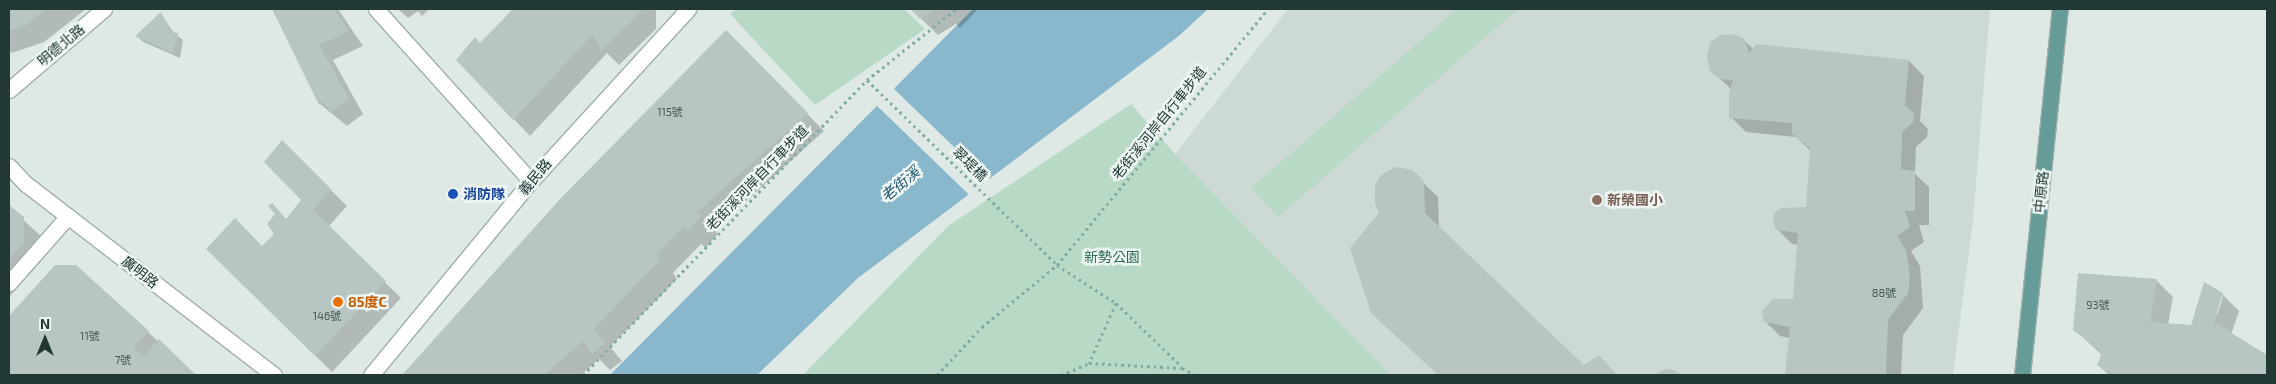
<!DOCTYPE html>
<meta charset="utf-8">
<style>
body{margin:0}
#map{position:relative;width:2276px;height:384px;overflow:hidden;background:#dee9e6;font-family:"Exo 2","Noto Sans TC",sans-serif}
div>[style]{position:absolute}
.built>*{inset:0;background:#cdd9d5}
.green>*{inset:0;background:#b8d9c6}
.water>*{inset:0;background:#89b7cc}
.pier>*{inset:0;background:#dee9e6;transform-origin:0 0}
.shadow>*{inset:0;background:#0003}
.building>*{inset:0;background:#b7c6c2}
.path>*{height:3px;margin-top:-1.5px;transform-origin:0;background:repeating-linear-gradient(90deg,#80aba4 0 2.5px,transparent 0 6.5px)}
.roads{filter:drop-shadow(1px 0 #a2b0ad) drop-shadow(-1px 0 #a2b0ad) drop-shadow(0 1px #a2b0ad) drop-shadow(0 -1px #a2b0ad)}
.minor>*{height:15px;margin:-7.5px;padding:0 7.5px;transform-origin:7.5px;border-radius:7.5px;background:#fff}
.major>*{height:15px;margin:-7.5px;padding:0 7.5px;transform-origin:7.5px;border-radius:7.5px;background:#659c97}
.dots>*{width:14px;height:14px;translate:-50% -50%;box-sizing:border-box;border:2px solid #eef6f3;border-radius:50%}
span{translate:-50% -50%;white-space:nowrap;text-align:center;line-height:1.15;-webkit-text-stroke:5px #eef6f3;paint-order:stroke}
.number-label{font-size:11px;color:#465c58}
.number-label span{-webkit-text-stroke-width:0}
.street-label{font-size:14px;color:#213835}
.transit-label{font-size:14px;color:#164399;font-weight:700}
.left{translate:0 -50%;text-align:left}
.education-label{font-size:14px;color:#785e54;font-weight:700}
.park-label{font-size:14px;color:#2d6c4f}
.food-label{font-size:14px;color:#c56008;font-weight:700}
.water-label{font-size:15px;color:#1f556f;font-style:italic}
.frame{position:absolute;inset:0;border:10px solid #213835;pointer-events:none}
.north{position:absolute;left:20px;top:314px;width:50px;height:50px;-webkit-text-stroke:4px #eef6f3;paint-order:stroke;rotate:0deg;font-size:14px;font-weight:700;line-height:20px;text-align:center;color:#213835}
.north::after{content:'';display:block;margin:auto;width:18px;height:22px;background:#213835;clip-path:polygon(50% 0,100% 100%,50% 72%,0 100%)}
</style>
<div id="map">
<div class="built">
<i style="clip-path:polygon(1288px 9px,1990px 9px,1973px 221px,1953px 375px,1391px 375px,1175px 154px)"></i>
</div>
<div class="green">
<i style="clip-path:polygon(736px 9px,904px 9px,925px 29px,815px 105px,730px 14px)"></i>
<i style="clip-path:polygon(1457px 9px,1518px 9px,1278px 217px,1251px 188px)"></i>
<i style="clip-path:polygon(1131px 104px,1175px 154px,1391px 375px,803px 375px,948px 226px)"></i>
</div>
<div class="water">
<i style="clip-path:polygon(973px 9px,1208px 9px,1180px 35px,858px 278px,757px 375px,610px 375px)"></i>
</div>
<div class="pier">
<i style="left:892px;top:87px;width:136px;height:24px;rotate:44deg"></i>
</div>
<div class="shadow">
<i style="clip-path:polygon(9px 9px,86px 9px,44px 42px,12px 53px,9px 50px)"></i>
<i style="clip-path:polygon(274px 9px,338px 9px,363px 46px,333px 60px,363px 114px,347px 126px,320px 104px)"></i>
<i style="clip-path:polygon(398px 9px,429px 9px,422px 16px,418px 11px,408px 18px)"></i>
<i style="clip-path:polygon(515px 9px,656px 9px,656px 29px,619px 65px,607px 53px,530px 136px,457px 60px,481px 44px)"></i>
<i style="clip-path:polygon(911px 9px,978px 9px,960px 28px,956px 24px,938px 35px)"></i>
<i style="clip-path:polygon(161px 14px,174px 33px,183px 40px,180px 58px,143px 42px,137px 36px)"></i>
<i style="clip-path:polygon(726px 31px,824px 131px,714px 230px,718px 234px,706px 248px,701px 244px,673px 273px,677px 279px,610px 347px,622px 361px,610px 370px,599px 359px,581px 375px,403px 375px,562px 198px)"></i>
<i style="clip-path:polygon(1744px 40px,1754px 50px,1909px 61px,1924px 76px,1920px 121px,1928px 129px,1927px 137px,1916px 147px,1915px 174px,1929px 187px,1929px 225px,1919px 225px,1924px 242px,1911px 251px,1920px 266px,1923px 308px,1903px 335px,1901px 375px,1787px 375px,1790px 338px,1780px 336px,1765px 321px,1794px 300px,1799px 245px,1792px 244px,1777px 229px,1807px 208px,1811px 151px,1796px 137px,1746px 132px,1731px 117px,1731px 89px,1712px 71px)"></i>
<i style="clip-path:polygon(282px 142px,347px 206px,328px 227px,401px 298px,332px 372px,208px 249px,262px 247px,276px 234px,276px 214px,272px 204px,287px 220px,303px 200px)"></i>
<i style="clip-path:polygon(1412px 172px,1438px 197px,1439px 228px,1584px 367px,1599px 356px,1617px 375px,1439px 375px,1385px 324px)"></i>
<i style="clip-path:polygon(9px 207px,41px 236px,41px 261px,9px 297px)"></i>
<i style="clip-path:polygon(56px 266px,148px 332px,194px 375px,9px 375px,9px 318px)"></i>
<i style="clip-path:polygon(evenodd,2156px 280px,2173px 297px,2168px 325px,2192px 327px,2222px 294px,2239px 311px,2231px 335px,2267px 357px,2267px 375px,2109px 375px,2098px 365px,2102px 355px,2075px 330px,2156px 280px,2221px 296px,2223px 297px,2217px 315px,2215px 314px,2221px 296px)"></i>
</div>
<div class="building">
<i style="clip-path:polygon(9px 9px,46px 9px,26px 25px,9px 31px)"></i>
<i style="clip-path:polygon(272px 9px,334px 9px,349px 31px,319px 45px,349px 99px,331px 112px,323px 101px,319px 105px)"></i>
<i style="clip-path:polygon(513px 9px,640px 9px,641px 12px,602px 50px,592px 35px,513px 120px,456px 60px,475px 37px,480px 43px)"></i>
<i style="clip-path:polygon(910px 9px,935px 9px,920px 19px)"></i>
<i style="clip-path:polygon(161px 12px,171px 32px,178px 33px,173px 53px,135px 36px)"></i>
<i style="clip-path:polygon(726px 30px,808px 113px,697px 212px,701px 216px,688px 231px,683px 227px,656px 255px,660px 260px,593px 329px,605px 343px,592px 354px,583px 341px,544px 375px,402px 375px,561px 198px)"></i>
<i style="clip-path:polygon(1733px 34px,1745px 39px,1749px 53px,1756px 44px,1909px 60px,1905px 106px,1914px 113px,1913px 122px,1902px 132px,1901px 169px,1915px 171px,1915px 211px,1905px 211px,1910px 227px,1897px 236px,1906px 250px,1910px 275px,1908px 293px,1888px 320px,1886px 375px,1785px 375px,1790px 327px,1764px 322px,1762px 311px,1773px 299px,1793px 299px,1798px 233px,1776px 230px,1773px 221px,1774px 213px,1781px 208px,1806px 207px,1810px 148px,1792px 134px,1792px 123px,1729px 118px,1729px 94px,1733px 80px,1721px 79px,1710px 72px,1707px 57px,1710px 42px,1721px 35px)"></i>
<i style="clip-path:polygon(282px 140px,331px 189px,313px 210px,386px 281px,315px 356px,206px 249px,235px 218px,262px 246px,274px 234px,267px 224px,275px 214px,268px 206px,272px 203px,286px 219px,301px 200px,264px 162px)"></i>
<i style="clip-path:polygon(1396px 167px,1413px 170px,1424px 181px,1425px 213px,1584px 365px,1599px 355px,1617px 375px,1438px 375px,1371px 313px,1350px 248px,1379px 213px,1375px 203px,1375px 185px,1381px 175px)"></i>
<i style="clip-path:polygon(9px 205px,24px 217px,24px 243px,9px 260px)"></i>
<i style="clip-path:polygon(55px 265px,76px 265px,149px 331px,133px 347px,144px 356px,159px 339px,196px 375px,9px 375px,9px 316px)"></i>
<i style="clip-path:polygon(2078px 273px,2157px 279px,2150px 322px,2191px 325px,2204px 282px,2223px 293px,2214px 322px,2267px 355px,2267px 375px,2114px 375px,2097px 365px,2102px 352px,2073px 330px)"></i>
<i style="clip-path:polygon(1665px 369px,1675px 370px,1682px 375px,1654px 375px)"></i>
</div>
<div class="path">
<i style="left:867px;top:80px;width:265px;rotate:44.2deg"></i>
<i style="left:1057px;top:265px;width:70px;rotate:32.8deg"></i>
<i style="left:1116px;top:303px;width:66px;rotate:114.2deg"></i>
<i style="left:1116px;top:303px;width:92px;rotate:44.1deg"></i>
<i style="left:583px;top:375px;width:409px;rotate:-46.1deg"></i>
<i style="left:867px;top:80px;width:114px;rotate:-38.6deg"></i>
<i style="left:937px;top:375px;width:66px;rotate:-46.8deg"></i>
<i style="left:982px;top:327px;width:97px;rotate:-39.6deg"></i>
<i style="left:1057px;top:265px;width:332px;rotate:-50.5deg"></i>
<i style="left:1061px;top:375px;width:30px;rotate:-23deg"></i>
<i style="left:1089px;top:363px;width:93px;rotate:3.1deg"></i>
<i style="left:1182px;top:368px;width:16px;rotate:27deg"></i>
</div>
<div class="roads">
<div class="minor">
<i style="left:376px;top:9px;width:232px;rotate:48deg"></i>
<i style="left:9px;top:90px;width:125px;rotate:-40.5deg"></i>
<i style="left:9px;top:166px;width:25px;rotate:47deg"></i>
<i style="left:26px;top:184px;width:313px;rotate:37.6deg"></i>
<i style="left:9px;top:283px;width:89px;rotate:-48.6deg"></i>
<i style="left:371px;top:375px;width:251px;rotate:-50.5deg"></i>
<i style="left:531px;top:181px;width:233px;rotate:-47.6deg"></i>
</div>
<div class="major">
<i style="left:2022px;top:375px;width:368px;rotate:-84.1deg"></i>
</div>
</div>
<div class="dots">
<i style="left:453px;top:194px;background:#1a4fb4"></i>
<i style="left:1597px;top:200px;background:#8d6e63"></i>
<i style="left:338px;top:302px;background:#e8710a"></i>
</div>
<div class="number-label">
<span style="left:670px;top:112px">115號</span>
<span style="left:1884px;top:293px">88號</span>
<span style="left:2098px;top:305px">93號</span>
<span style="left:327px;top:316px">146號</span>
<span style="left:90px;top:336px">11號</span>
<span style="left:123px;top:360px">7號</span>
</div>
<div class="street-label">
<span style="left:61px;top:45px;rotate:-40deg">明德北路</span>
<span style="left:1159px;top:123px;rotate:-51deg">老街溪河岸自行車步道</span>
<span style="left:970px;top:164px;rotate:44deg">翠堤橋</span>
<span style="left:535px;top:177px;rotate:-50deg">義民路</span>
<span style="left:757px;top:178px;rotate:-46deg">老街溪河岸自行車步道</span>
<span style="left:2041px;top:192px;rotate:-84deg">中原路</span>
<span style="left:140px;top:272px;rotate:38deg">廣明路</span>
</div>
<div class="transit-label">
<span class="left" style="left:463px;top:194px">消防隊</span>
</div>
<div class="education-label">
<span class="left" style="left:1607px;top:200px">新榮國小</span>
</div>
<div class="park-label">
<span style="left:1112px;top:257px">新勢公園</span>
</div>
<div class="food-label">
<span class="left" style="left:348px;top:302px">85度C</span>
</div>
<div class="water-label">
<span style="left:900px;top:184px;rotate:-40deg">老街溪</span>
</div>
<div class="frame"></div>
<div class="north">N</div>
</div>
